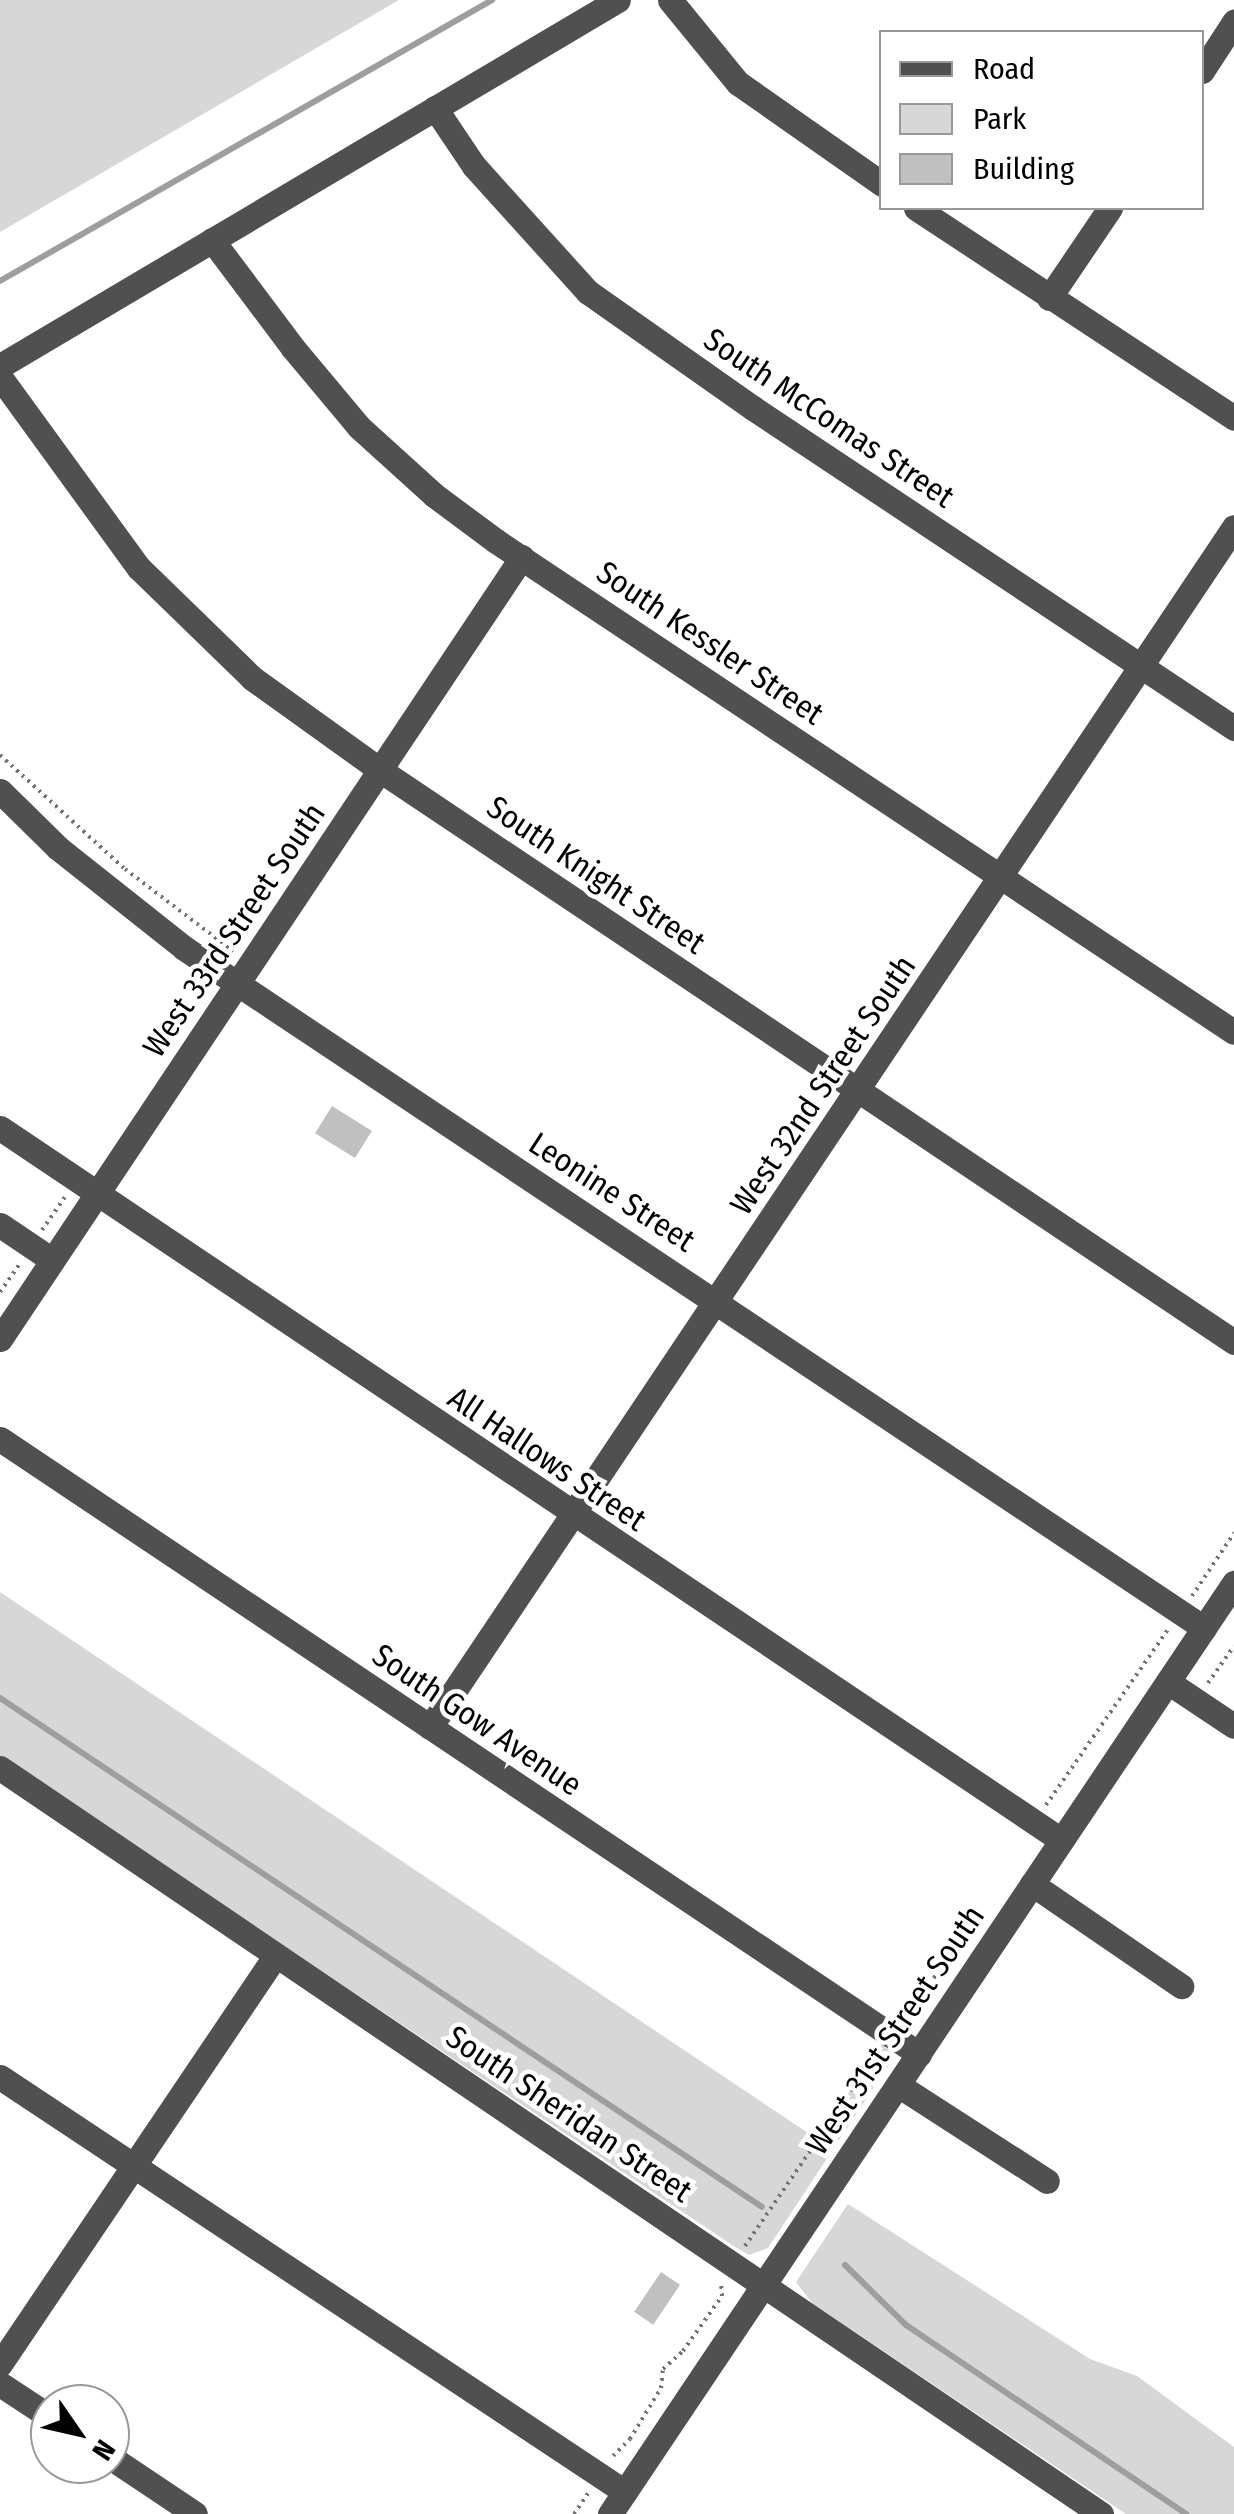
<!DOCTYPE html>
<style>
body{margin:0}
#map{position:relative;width:1234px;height:2514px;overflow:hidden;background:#fff;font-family:"Fira Sans Condensed",sans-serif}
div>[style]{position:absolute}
.green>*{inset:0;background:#d7d7d7}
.stream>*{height:6px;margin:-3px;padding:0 3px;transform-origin:3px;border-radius:3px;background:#9e9e9e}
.building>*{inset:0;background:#c0c0c0;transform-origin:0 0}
.path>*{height:4px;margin-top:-2px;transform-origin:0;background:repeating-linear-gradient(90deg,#727272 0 2.5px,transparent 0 7.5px)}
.minor>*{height:25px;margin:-12.5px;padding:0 12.5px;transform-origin:12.5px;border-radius:12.5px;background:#505050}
span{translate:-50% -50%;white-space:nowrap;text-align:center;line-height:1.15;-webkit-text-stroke:9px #fff;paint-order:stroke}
.street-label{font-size:32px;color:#000}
.legend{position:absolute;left:879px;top:30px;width:325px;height:180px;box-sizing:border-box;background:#fff;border:2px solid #999;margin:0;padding:12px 18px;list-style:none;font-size:30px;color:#000}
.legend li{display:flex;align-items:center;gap:20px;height:50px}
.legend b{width:50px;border:2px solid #999}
.north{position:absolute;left:30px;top:2384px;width:100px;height:100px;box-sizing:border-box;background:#fff;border:2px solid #999;border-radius:50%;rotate:124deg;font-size:28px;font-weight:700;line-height:40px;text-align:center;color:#000}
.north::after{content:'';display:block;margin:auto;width:35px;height:45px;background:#000;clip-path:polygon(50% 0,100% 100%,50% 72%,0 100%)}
</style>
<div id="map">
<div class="green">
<i style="clip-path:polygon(0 0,399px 0,0 232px)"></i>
<i style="clip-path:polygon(0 1592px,817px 2139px,882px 2044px,889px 2050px,888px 2066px,768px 2248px,749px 2255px,735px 2247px,0 1756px)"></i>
<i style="clip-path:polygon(848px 2204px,1090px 2359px,1137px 2376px,1234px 2447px,1234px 2514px,1126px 2514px,812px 2303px,796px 2282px)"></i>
</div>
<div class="stream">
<i style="left:0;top:281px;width:567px;rotate:-29.73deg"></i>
<i style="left:0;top:1698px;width:916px;rotate:33.74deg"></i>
<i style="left:845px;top:2265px;width:86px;rotate:44.5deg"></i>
<i style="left:906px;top:2325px;width:338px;rotate:34deg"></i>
</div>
<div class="building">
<i style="left:332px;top:1106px;width:47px;height:32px;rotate:32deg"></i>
<i style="left:661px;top:2272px;width:23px;height:48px;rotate:34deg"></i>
</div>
<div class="path">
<i style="left:0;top:755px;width:169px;rotate:42.4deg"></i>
<i style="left:125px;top:869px;width:136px;rotate:37.2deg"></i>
<i style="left:42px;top:1230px;width:40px;rotate:-55.1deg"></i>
<i style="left:0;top:1292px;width:35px;rotate:-55deg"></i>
<i style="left:1192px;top:1596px;width:76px;rotate:-56.3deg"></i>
<i style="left:1208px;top:1683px;width:45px;rotate:-54.9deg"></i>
<i style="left:1046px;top:1805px;width:216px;rotate:-55.2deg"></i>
<i style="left:901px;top:2019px;width:125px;rotate:-51.5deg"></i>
<i style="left:745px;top:2246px;width:235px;rotate:-55.6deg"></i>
<i style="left:613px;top:2456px;width:24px;rotate:-45deg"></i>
<i style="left:630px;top:2439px;width:60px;rotate:-58.7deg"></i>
<i style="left:661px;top:2388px;width:19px;rotate:-84deg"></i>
<i style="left:663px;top:2369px;width:27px;rotate:-42deg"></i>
<i style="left:683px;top:2351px;width:67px;rotate:-54.7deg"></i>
<i style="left:722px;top:2296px;width:13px;rotate:-94deg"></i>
<i style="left:574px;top:2514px;width:25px;rotate:-56deg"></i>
</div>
<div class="minor">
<i style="left:670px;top:0;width:107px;rotate:50.7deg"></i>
<i style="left:738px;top:83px;width:176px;rotate:35deg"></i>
<i style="left:1202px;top:71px;width:59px;rotate:-56.9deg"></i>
<i style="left:435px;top:108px;width:70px;rotate:56.1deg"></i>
<i style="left:474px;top:166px;width:170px;rotate:47.9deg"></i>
<i style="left:588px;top:292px;width:202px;rotate:35.1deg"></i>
<i style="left:753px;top:408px;width:578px;rotate:33.64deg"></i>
<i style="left:916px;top:208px;width:381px;rotate:33.4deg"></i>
<i style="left:212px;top:240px;width:135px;rotate:53.1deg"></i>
<i style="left:293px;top:348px;width:103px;rotate:50.1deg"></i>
<i style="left:359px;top:427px;width:101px;rotate:42.2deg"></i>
<i style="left:434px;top:495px;width:77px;rotate:36.6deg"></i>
<i style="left:496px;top:541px;width:886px;rotate:33.64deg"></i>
<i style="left:1049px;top:298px;width:109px;rotate:-55.9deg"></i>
<i style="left:0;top:366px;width:718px;rotate:-30.64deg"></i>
<i style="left:0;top:377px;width:236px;rotate:54deg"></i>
<i style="left:139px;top:568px;width:158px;rotate:44.2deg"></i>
<i style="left:252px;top:678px;width:158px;rotate:35.7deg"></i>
<i style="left:380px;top:770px;width:1028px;rotate:33.81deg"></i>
<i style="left:0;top:791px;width:81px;rotate:44.5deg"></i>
<i style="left:58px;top:848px;width:161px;rotate:38.4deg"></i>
<i style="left:184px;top:948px;width:1226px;rotate:33.69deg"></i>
<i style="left:0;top:1128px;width:1278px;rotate:33.86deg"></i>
<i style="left:0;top:1225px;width:63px;rotate:33.9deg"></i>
<i style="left:0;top:1339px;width:940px;rotate:-56.28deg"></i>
<i style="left:0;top:1439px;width:1106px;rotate:33.79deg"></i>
<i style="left:1168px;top:1682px;width:79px;rotate:33.7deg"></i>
<i style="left:430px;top:1727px;width:1444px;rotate:-56.18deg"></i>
<i style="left:0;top:1768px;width:1330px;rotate:34.12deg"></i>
<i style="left:1032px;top:1884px;width:181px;rotate:34.4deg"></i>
<i style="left:0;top:2077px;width:750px;rotate:33.58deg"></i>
<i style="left:898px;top:2085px;width:177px;rotate:32.8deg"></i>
<i style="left:0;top:2364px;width:492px;rotate:-56deg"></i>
<i style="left:0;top:2384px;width:60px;rotate:33.4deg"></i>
<i style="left:110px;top:2457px;width:102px;rotate:33.8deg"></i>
<i style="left:610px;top:2514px;width:1121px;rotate:-56.17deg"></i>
</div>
<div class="street-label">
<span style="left:829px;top:418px;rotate:34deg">South McComas Street</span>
<span style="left:710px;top:643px;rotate:34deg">South Kessler Street</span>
<span style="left:596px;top:875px;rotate:34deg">South Knight Street</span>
<span style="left:234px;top:930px;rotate:-56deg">West 33rd Street South</span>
<span style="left:823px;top:1085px;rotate:-56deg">West 32nd Street South</span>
<span style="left:612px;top:1192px;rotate:33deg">Leonine Street</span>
<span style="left:547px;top:1459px;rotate:34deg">All Hallows Street</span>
<span style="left:477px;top:1720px;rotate:34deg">South Gow Avenue</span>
<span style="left:895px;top:2030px;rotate:-56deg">West 31st Street South</span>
<span style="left:569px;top:2114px;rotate:34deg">South Sheridan Street</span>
</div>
<ul class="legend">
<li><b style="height:12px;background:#505050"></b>Road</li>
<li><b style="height:28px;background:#d7d7d7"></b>Park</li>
<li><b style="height:28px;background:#c0c0c0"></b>Building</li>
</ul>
<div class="north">N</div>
</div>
